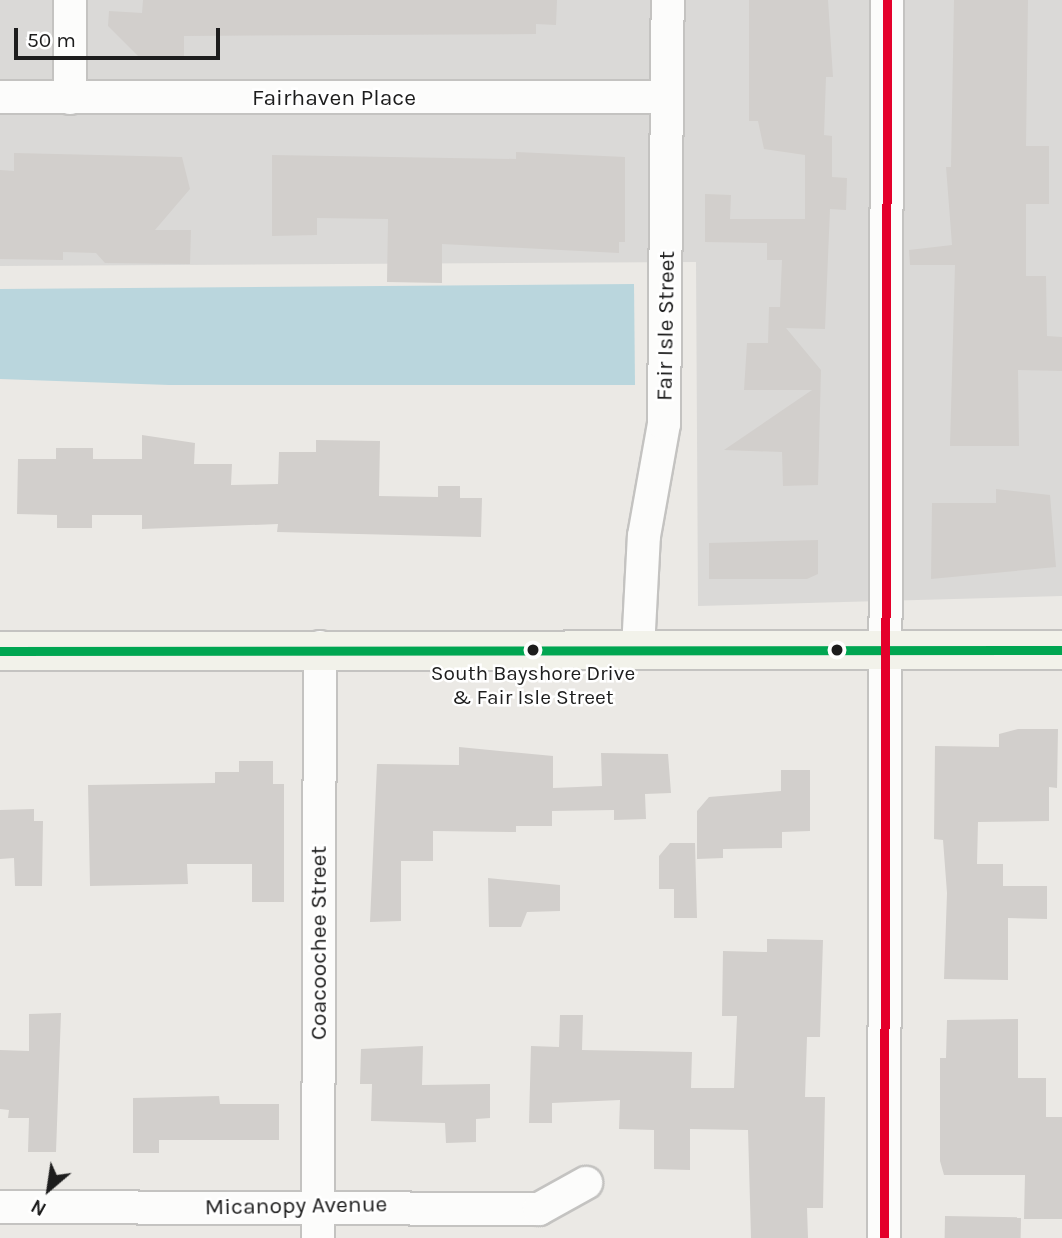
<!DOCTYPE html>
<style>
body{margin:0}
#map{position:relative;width:1062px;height:1238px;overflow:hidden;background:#ebe9e5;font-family:Karla,sans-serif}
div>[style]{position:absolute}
.residential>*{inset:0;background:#dad9d7}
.water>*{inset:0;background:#bad6dd}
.building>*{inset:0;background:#d2cfcc;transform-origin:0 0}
.roads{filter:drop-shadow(2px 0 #c4c3c1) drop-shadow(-2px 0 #c4c3c1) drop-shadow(0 2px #c4c3c1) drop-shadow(0 -2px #c4c3c1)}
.street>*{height:32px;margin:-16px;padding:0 16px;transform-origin:16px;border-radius:16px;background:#fcfcfb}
.secondary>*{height:38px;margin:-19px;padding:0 19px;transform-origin:19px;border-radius:19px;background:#f2f2ea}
.bus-1>*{height:9px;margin:-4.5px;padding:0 4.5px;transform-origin:4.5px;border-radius:4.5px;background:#00a651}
.bus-2>*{height:9px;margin:-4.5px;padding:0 4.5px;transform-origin:4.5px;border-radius:4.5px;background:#e4002b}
.dots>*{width:19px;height:19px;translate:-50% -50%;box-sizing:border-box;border:4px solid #fff;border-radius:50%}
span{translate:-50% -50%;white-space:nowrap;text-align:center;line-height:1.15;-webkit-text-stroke:5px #fff;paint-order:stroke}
.bus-label{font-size:21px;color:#1d1d1d}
.street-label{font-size:23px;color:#1d1d1d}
.north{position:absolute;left:14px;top:1154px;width:70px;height:70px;-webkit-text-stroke:5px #fff;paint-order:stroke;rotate:209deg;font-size:19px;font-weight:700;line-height:28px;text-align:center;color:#1d1d1d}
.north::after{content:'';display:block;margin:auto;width:24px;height:32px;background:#1d1d1d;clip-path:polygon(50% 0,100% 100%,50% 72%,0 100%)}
.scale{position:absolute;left:14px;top:28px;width:206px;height:32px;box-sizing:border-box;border:4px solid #1d1d1d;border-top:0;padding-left:9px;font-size:21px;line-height:24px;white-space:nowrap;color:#1d1d1d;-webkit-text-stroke:5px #fff;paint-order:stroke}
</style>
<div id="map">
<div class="residential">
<i style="clip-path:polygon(0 0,1062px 0,1062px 596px,698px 606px,696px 262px,0 266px)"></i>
</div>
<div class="water">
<i style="clip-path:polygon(634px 284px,635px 385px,169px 385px,0 379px,0 289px)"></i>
</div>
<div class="building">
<i style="clip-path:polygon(143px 0,557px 0,556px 25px,536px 24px,536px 34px,184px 36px,184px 57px,138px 56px,108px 26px,109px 11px,142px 13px)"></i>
<i style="clip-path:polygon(749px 0,828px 0,833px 77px,826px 77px,824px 135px,832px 136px,832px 177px,847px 178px,846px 210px,830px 209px,825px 329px,786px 328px,821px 370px,818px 485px,783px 486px,782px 452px,724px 450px,812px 390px,744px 390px,747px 343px,768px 343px,769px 307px,780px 307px,782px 260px,767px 260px,767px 243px,705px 242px,705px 194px,731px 195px,730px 219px,805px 219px,805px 155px,764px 149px,758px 121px,749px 121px)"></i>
<i style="clip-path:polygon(954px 0,1028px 0,1026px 146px,1049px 146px,1049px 204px,1026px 204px,1026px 276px,1046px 276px,1047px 336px,1062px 337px,1062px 371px,1018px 370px,1019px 446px,950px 446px,955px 265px,910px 265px,909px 250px,952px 245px,946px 167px,951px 167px)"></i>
<i style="clip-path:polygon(516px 152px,625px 157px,625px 242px,619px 242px,619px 253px,442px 244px,442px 283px,387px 282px,388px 219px,317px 218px,317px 235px,272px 236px,272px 155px,516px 159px)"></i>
<i style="clip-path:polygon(14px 153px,182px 157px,190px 189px,155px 230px,191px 230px,190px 264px,105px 263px,96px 253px,63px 252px,63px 260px,0 259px,0 170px,14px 171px)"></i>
<i style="clip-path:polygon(142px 435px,195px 443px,194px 464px,232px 464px,231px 485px,278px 484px,279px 452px,316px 452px,316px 440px,380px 441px,379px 496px,438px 497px,438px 486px,460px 486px,460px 498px,482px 498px,481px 537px,277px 532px,278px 524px,142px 529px,142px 515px,92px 515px,92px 528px,57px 528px,57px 515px,17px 514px,18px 459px,56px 459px,56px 448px,93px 448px,93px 459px,142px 459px)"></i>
<i style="clip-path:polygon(996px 489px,1050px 495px,1056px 567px,931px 579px,932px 503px,996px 503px)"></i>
<i style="clip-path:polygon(818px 540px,818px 574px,807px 579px,709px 579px,709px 543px)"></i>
<i style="clip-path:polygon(1018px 729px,1058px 729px,1057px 788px,1049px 787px,1049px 821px,978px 822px,977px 864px,1003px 864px,1003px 886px,1047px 886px,1047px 919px,1008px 918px,1008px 980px,944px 979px,947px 893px,943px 840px,934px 839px,935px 746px,999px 747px,999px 734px)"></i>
<i style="clip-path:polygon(459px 747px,553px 756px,553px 788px,602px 786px,601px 753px,668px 754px,671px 793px,645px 794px,646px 819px,614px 820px,614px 810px,552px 811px,552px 826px,516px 826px,516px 832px,433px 831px,433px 861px,401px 861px,401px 921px,370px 922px,377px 764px,459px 765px)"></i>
<i style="clip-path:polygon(239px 761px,273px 761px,273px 784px,284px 784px,284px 902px,252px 902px,252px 864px,187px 864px,188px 884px,90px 886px,88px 785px,215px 783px,215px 772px,239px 772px)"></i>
<i style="clip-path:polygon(781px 770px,810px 770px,810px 831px,782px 832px,782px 848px,723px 849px,723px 858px,697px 859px,697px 811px,709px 797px,781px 791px)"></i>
<i style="clip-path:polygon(34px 809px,34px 821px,43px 821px,42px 886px,15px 886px,14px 858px,0 859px,0 810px)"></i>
<i style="clip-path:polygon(670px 843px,695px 843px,697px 918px,674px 918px,674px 889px,659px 889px,659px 856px)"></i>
<i style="clip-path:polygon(488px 878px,560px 885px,560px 911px,527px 912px,521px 927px,489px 927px)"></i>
<i style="clip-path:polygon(767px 939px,823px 940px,820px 1037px,807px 1037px,805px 1097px,825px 1097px,823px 1208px,807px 1208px,808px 1238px,751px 1238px,748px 1130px,690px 1129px,690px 1170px,654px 1169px,654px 1130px,619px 1129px,620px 1100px,552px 1103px,552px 1123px,529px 1123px,531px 1046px,559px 1047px,560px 1015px,583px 1015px,582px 1050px,692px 1052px,691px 1088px,734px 1088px,737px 1016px,722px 1016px,723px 951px,767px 952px)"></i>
<i style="clip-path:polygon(61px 1013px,56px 1152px,28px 1152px,29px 1118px,8px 1118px,9px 1110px,0 1109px,0 1050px,29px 1051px,29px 1014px)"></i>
<i style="clip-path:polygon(1018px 1019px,1018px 1078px,1046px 1078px,1046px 1117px,1062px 1117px,1062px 1219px,1024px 1219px,1025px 1175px,944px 1175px,940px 1161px,940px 1058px,946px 1058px,947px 1020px)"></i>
<i style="clip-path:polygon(423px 1046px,422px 1085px,490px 1084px,490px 1118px,476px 1119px,476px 1142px,446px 1143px,445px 1123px,371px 1121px,372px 1084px,360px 1084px,361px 1049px)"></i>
<i style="clip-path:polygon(219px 1096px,220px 1104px,279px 1104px,279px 1140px,159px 1140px,159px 1153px,133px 1153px,133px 1098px)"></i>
<i style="left:945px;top:1216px;width:76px;height:22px;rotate:1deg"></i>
</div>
<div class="roads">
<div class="street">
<i style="left:70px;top:0;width:98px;rotate:90deg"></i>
<i style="left:0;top:97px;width:667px"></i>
<i style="left:638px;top:649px;width:113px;rotate:-87deg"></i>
<i style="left:644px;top:536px;width:114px;rotate:-79.9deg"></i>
<i style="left:664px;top:424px;width:424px;rotate:-89.5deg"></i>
<i style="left:0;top:1207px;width:539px;rotate:0.21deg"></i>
<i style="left:539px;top:1209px;width:54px;rotate:-29deg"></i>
<i style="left:318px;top:1238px;width:591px;rotate:-89.81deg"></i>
<i style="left:884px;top:1238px;width:1238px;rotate:-89.86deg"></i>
</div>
<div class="secondary">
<i style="left:0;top:651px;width:1062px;rotate:-0.05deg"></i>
</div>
</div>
<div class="bus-1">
<i style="left:0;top:651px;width:1062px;rotate:-0.05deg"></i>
</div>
<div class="bus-2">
<i style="left:884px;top:1238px;width:1238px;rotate:-89.86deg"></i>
</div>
<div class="dots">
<i style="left:533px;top:650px;background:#1d1d1d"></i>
<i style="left:837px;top:650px;background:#1d1d1d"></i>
</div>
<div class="bus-label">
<span style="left:533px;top:685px">South Bayshore Drive<br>&amp; Fair Isle Street</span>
</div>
<div class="street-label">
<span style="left:334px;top:98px">Fairhaven Place</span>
<span style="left:666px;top:326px;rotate:-89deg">Fair Isle Street</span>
<span style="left:319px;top:943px;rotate:-90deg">Coacoochee Street</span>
<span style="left:296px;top:1206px;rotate:-1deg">Micanopy Avenue</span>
</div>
<div class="north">N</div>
<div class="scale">50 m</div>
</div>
